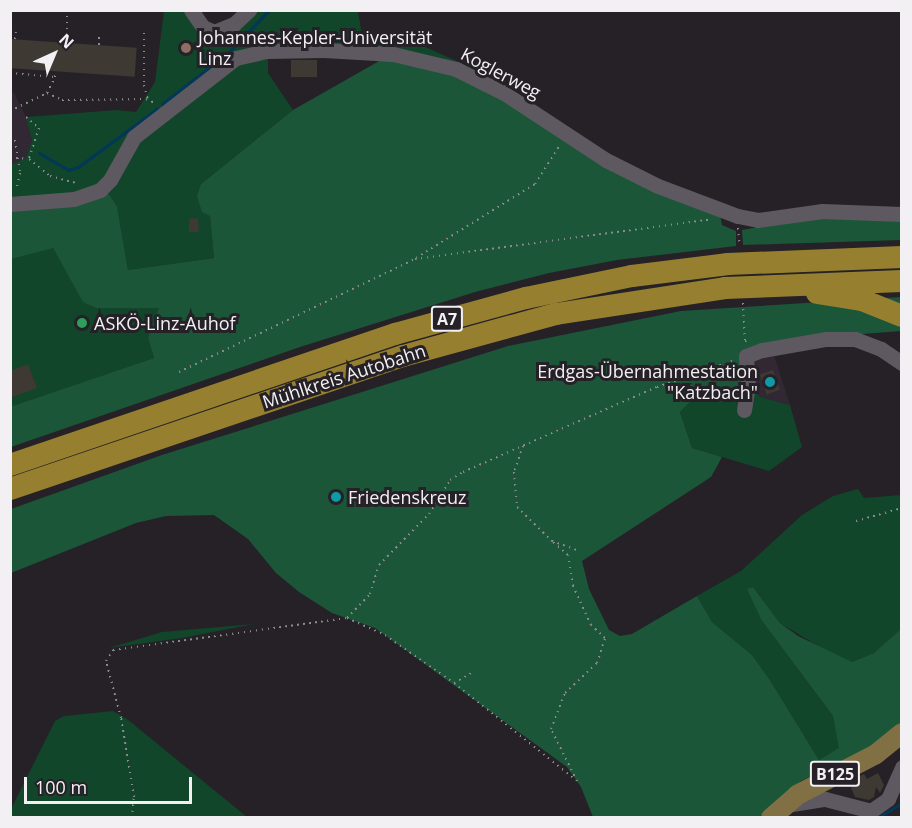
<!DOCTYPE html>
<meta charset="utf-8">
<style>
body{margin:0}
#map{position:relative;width:912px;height:828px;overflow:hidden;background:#252127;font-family:"Open Sans",sans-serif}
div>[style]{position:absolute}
.built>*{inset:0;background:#312833}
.green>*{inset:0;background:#11462b}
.forest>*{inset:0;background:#1c5638}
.stream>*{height:3px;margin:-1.5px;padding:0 1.5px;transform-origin:1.5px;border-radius:1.5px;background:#013759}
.building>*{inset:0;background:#3e3933;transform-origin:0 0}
.path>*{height:2px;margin-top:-1px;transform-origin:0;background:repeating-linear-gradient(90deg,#8e8b90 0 1.5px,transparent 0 6px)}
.minor>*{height:15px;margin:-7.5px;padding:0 7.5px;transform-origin:7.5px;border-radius:7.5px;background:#5e5960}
.major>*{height:20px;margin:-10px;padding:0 10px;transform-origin:10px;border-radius:10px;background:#807043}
.highway>*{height:22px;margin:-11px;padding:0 11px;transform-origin:11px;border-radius:11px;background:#96802f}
.dots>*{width:16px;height:16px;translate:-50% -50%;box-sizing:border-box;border:3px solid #252127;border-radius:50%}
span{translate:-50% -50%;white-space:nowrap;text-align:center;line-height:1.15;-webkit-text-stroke:6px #252127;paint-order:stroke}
.shield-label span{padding:2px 4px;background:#252127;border:2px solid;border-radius:4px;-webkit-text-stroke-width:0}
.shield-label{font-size:16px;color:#f3f0f4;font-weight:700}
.poi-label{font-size:18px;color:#f3f0f4}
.left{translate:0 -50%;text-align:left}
.right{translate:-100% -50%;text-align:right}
.street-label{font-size:18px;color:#f3f0f4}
.frame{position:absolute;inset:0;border:12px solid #f3f0f4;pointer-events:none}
.north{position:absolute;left:24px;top:24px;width:60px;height:60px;-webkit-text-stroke:4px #252127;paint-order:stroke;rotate:44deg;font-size:16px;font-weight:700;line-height:24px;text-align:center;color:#f3f0f4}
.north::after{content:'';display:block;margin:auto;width:21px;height:27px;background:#f3f0f4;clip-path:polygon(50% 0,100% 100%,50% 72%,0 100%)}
.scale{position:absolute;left:24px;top:777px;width:168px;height:27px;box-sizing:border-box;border:3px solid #f3f0f4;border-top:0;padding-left:8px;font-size:18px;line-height:21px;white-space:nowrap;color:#f3f0f4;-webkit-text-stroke:4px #252127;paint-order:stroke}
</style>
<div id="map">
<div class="built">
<i style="clip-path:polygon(14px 92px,30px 126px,32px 140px,26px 158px,11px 165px,11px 93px)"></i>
<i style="clip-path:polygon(772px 350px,776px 361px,790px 405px,760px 397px,752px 386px,750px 358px)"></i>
</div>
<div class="green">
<i style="clip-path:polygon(164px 11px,185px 11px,215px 37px,228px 36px,255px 11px,358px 11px,362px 36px,423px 46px,479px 71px,510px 90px,449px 63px,295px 45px,207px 76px,92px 190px,11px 200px,10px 165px,26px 158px,32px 140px,26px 117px,117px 110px,136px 112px,155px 82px)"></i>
<i style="clip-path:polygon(268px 53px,268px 73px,293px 110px,201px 184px,210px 215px,214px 258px,128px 270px,117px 206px,106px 190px,126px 152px,228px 66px)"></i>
<i style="clip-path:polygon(45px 247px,53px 248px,84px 302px,96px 308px,160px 307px,148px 338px,154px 358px,11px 407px,11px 259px)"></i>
<i style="clip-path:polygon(709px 382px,737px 391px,752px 386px,760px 397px,790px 405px,802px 447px,769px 471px,692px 448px,680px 412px)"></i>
<i style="clip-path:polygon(858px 489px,864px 498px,901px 495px,901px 629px,890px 641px,874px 653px,852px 662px,838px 658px,780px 623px,753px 587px,762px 621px,833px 716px,840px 748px,819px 760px,770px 680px,752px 655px,712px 622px,697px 596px,741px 571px,802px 515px,833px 496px)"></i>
<i style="clip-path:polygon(254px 624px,182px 638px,109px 648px,162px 632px)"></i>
<i style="clip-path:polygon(113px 711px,127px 719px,247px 817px,11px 817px,11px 809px,55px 721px,64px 716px)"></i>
</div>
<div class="forest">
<i style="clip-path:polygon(388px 56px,445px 68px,720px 214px,722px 225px,736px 231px,736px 246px,617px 260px,549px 273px,475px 292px,300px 347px,11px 447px,10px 407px,154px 358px,148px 338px,159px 308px,96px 308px,83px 302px,53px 248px,11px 259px,11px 207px,106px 190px,117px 206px,128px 270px,214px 258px,210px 216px,202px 212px,197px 196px,201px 184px,293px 110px)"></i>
<i style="clip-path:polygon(822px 215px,901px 219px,901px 240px,743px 245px,742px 230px)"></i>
<i style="clip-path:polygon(901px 297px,901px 331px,824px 337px,741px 353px,745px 386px,737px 391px,709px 383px,680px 412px,692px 448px,722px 457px,711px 477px,582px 561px,589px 589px,609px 630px,620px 636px,632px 634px,697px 596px,712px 622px,752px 655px,770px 680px,819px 760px,839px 748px,833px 716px,762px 621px,747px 589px,753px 587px,780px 623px,798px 636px,852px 662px,874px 653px,901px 629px,901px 723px,865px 750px,801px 781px,759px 817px,593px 817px,581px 787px,567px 767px,375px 628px,332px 613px,299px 592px,276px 573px,248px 539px,214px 515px,166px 516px,136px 523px,11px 573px,11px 509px,162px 455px,508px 346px,681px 311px)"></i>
</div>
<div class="stream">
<i style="left:162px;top:104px;width:88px;rotate:-38deg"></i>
<i style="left:231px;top:50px;width:55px;rotate:-46.5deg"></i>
<i style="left:39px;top:153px;width:34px;rotate:30deg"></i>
<i style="left:68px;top:170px;width:10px;rotate:-17deg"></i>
<i style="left:78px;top:167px;width:99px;rotate:-36.4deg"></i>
<i style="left:877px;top:818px;width:29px;rotate:-31deg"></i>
</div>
<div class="building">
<i style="left:10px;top:39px;width:127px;height:29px;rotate:4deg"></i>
<i style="left:291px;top:60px;width:26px;height:17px"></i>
<i style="clip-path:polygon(198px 218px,199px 232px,189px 232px,189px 219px)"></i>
<i style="clip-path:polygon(28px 364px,37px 388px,10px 398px,10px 371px)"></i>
<i style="left:773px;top:370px;width:21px;height:14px;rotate:71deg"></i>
<i style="clip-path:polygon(878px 773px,884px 785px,880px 793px,876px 787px,874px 797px,869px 800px,855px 797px,851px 788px,858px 781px,856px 778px,864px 774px,867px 779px)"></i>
</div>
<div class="path">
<i style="left:144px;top:33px;width:52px;rotate:90deg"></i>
<i style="left:144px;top:85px;width:16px;rotate:75deg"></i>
<i style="left:67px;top:35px;width:25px;rotate:-90deg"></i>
<i style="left:15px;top:39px;width:8px;rotate:-83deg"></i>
<i style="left:99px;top:45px;width:8px;rotate:-90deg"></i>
<i style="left:10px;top:73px;width:45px;rotate:5.1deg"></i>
<i style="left:55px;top:77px;width:6px;rotate:-81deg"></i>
<i style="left:47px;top:93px;width:17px;rotate:25deg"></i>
<i style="left:62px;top:100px;width:84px;rotate:-0.7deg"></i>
<i style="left:146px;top:99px;width:10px;rotate:24deg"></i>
<i style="left:10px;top:111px;width:41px;rotate:-25.9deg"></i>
<i style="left:47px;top:93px;width:18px;rotate:-63deg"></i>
<i style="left:26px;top:117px;width:17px;rotate:40deg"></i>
<i style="left:39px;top:128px;width:33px;rotate:108deg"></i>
<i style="left:29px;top:159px;width:27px;rotate:39deg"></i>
<i style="left:50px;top:176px;width:28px;rotate:15deg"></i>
<i style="left:15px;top:140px;width:33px;rotate:81deg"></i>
<i style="left:20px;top:173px;width:17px;rotate:103deg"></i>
<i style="left:16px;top:158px;width:12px;rotate:5deg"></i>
<i style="left:738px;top:228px;width:18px;rotate:84deg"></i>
<i style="left:416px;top:258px;width:140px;rotate:-31.9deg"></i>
<i style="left:535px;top:184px;width:46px;rotate:-57.3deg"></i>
<i style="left:743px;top:303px;width:38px;rotate:87deg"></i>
<i style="left:745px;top:341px;width:4px;rotate:-14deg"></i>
<i style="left:179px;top:372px;width:262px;rotate:-25.6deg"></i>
<i style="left:415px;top:259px;width:296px;rotate:-7.6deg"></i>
<i style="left:523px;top:446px;width:28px;rotate:109deg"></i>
<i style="left:514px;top:472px;width:35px;rotate:85deg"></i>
<i style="left:517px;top:507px;width:49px;rotate:44.2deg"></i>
<i style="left:552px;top:541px;width:29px;rotate:20deg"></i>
<i style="left:856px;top:521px;width:48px;rotate:-15.8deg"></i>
<i style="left:347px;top:618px;width:42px;rotate:24.1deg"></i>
<i style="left:385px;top:635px;width:84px;rotate:34.8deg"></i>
<i style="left:454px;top:683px;width:157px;rotate:38.5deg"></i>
<i style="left:577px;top:781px;width:58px;rotate:-116.6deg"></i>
<i style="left:551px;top:729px;width:39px;rotate:-69deg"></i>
<i style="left:565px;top:693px;width:44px;rotate:-43.2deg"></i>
<i style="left:597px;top:663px;width:26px;rotate:-72deg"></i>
<i style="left:605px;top:638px;width:19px;rotate:-137deg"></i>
<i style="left:591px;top:625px;width:43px;rotate:-114.8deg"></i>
<i style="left:573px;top:586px;width:31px;rotate:-99deg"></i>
<i style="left:568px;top:555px;width:21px;rotate:-139deg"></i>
<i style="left:454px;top:683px;width:22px;rotate:-30deg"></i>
<i style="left:132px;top:818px;width:21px;rotate:-85deg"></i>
<i style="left:134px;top:797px;width:80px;rotate:-99.3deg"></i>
<i style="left:121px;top:718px;width:59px;rotate:-104.7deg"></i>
<i style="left:106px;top:661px;width:13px;rotate:-58deg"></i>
<i style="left:113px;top:650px;width:236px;rotate:-7.8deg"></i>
<i style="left:347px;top:618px;width:33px;rotate:-46deg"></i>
<i style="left:370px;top:594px;width:30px;rotate:-73deg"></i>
<i style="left:379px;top:565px;width:71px;rotate:-45.6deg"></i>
<i style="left:429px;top:514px;width:40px;rotate:-58deg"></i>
<i style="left:450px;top:480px;width:15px;rotate:-32deg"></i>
<i style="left:463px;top:472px;width:212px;rotate:-23.7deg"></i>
<i style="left:657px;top:387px;width:83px;rotate:-19.1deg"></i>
</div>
<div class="minor">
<i style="left:191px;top:10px;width:21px;rotate:55deg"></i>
<i style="left:203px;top:27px;width:12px;rotate:24deg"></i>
<i style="left:214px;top:32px;width:22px;rotate:-22deg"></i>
<i style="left:234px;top:24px;width:21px;rotate:-43deg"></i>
<i style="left:10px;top:204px;width:64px;rotate:-4.5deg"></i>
<i style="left:74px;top:199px;width:28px;rotate:-19deg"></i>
<i style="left:100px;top:190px;width:14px;rotate:-45deg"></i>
<i style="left:110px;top:180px;width:49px;rotate:-60.8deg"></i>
<i style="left:134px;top:137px;width:129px;rotate:-37.8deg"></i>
<i style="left:236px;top:58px;width:31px;rotate:-13deg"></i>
<i style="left:266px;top:51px;width:58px;rotate:-1deg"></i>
<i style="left:324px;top:50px;width:69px;rotate:3.3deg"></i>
<i style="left:393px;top:54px;width:65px;rotate:13.4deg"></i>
<i style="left:456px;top:69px;width:54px;rotate:26.6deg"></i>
<i style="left:504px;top:93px;width:122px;rotate:33.3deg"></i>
<i style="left:606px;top:160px;width:58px;rotate:26.6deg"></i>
<i style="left:658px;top:186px;width:85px;rotate:20.6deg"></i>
<i style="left:738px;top:216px;width:20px;rotate:11deg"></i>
<i style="left:758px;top:220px;width:65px;rotate:-8deg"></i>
<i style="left:822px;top:211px;width:80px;rotate:2.1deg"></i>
<i style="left:744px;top:410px;width:24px;rotate:-81deg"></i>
<i style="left:748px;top:386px;width:30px;rotate:-94deg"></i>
<i style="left:746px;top:356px;width:17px;rotate:-21deg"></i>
<i style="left:762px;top:350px;width:65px;rotate:-9.8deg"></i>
<i style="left:826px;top:339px;width:29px"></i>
<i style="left:855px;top:339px;width:28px;rotate:21deg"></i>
<i style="left:881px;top:349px;width:25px;rotate:34deg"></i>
<i style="left:792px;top:804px;width:33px;rotate:-9deg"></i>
<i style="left:825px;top:799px;width:48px;rotate:14.6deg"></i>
<i style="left:871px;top:811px;width:21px;rotate:-35deg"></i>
<i style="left:888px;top:799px;width:35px;rotate:-66deg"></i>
</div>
<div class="major">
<i style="left:771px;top:818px;width:35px;rotate:-41deg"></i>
<i style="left:797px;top:795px;width:89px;rotate:-27.4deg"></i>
<i style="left:876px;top:754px;width:33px;rotate:-39deg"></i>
</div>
<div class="highway">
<i style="left:817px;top:293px;width:46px;rotate:8.8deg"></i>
<i style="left:862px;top:300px;width:43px;rotate:21.8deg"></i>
<i style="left:10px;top:465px;width:407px;rotate:-18.8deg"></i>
<i style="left:395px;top:334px;width:136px;rotate:-15.4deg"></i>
<i style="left:526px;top:298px;width:108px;rotate:-11.7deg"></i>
<i style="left:632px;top:276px;width:97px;rotate:-7.1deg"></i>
<i style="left:728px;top:264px;width:174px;rotate:-2.3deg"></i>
<i style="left:10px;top:489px;width:415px;rotate:-18.7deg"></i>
<i style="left:403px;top:356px;width:159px;rotate:-15.4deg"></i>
<i style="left:556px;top:314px;width:171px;rotate:-8.7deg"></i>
<i style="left:725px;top:288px;width:177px;rotate:-2.3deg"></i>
</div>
<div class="dots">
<i style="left:186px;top:48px;background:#8d6e63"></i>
<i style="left:82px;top:323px;background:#2e9e5b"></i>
<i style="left:770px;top:382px;background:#0f9aa8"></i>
<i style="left:336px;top:497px;background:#0f9aa8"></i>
</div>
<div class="shield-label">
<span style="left:447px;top:319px">A7</span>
<span style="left:835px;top:774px">B125</span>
</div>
<div class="poi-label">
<span class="left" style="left:198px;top:48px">Johannes-Kepler-Universität<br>Linz</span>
<span class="left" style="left:94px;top:323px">ASKÖ-Linz-Auhof</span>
<span class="right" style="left:758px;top:382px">Erdgas-Übernahmestation<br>"Katzbach"</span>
<span class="left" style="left:348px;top:497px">Friedenskreuz</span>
</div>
<div class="street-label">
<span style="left:501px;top:73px;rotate:28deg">Koglerweg</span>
<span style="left:344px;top:376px;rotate:-18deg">Mühlkreis Autobahn</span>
</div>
<div class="frame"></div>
<div class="north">N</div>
<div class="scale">100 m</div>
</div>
